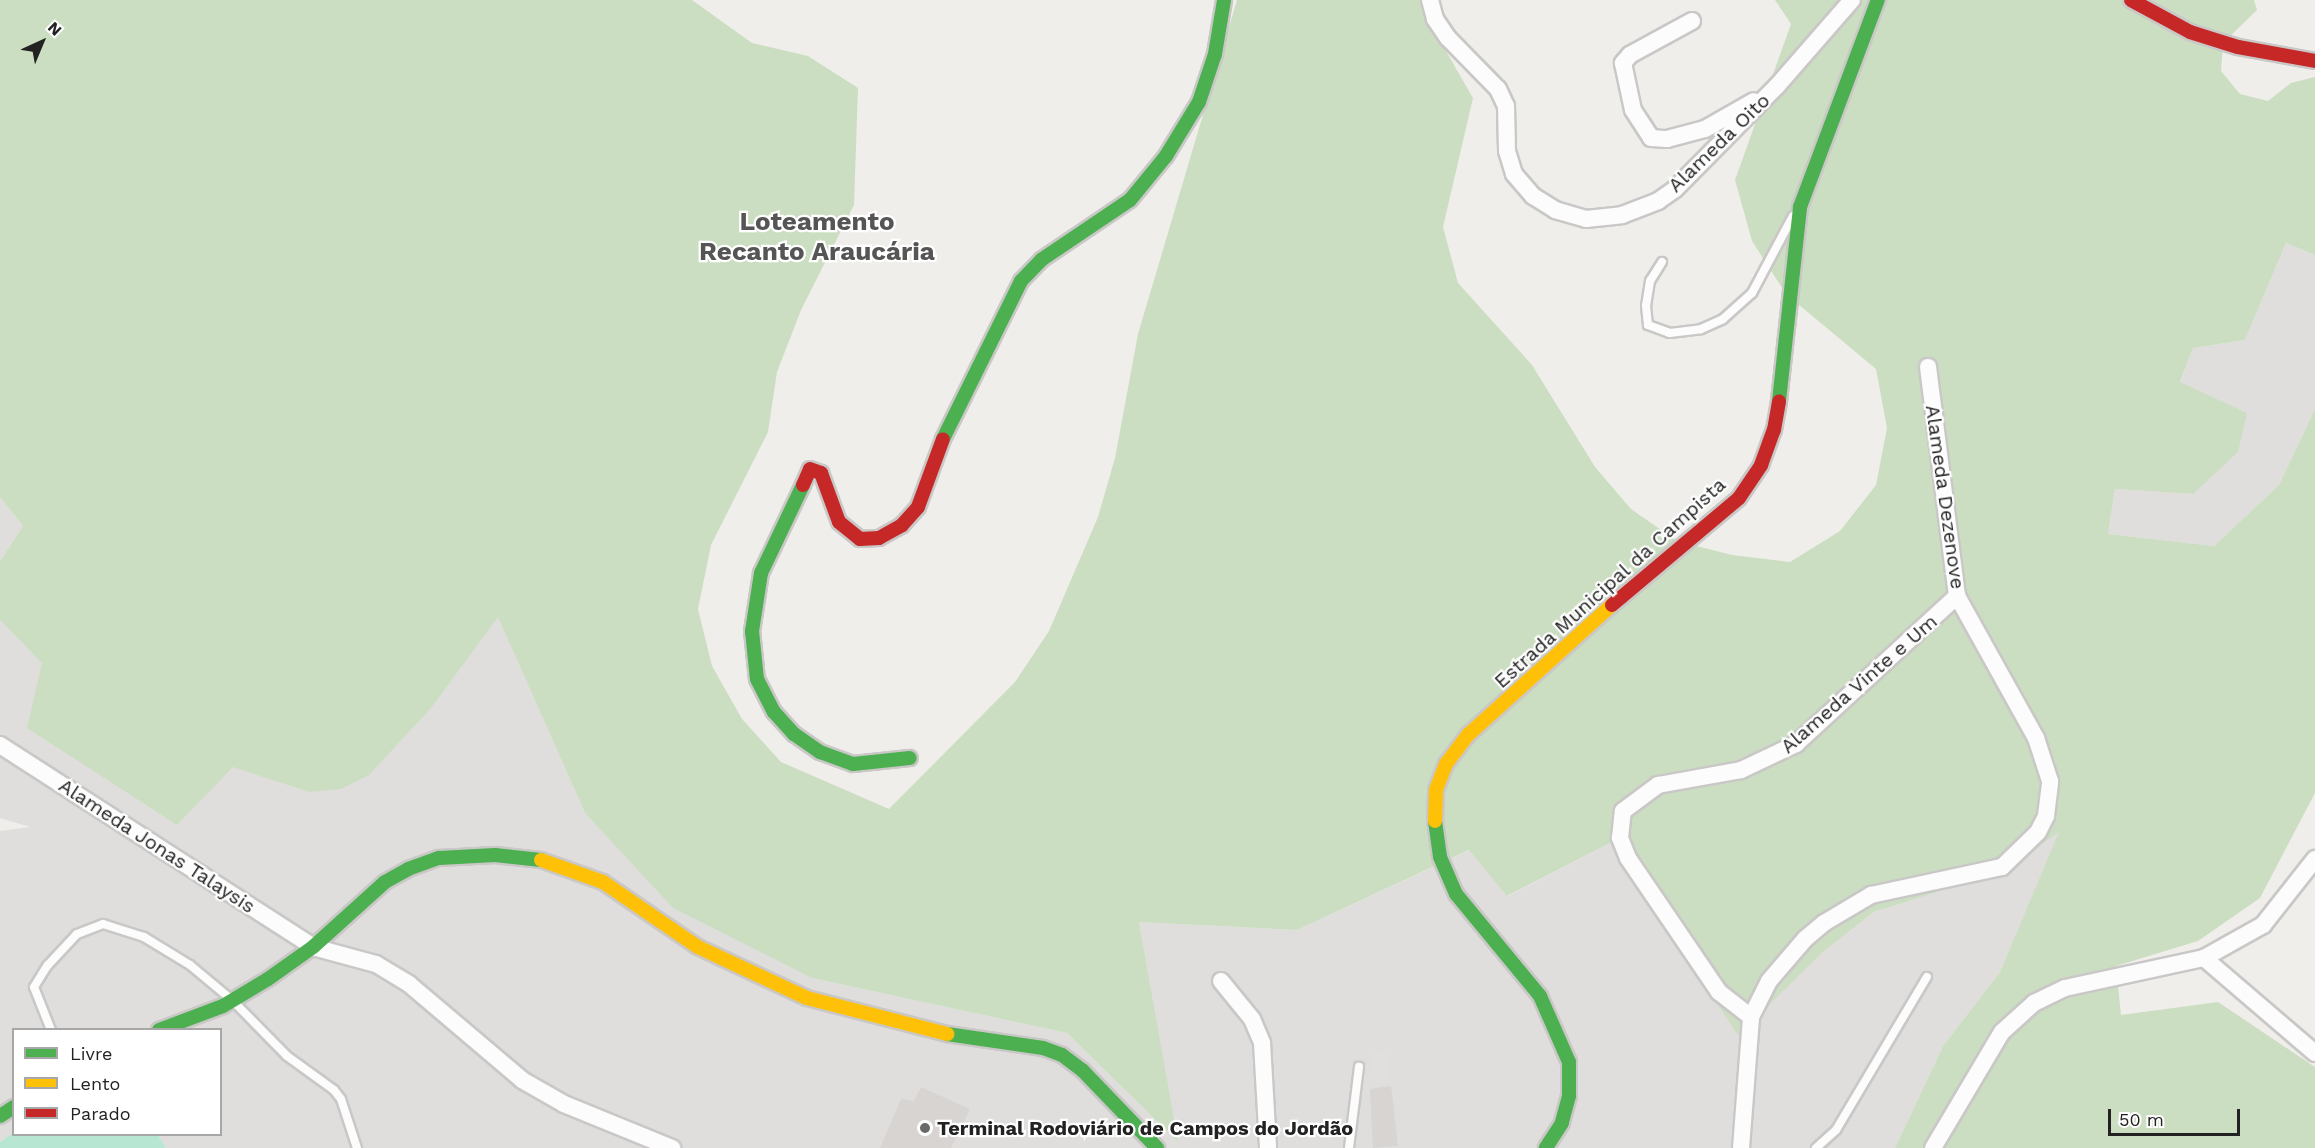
<!DOCTYPE html>
<meta charset="utf-8">
<style>
body{margin:0}
#map{position:relative;width:2315px;height:1148px;overflow:hidden;background:#f0eeeb;font-family:"Work Sans",sans-serif}
div>[style]{position:absolute}
.residential>*{inset:0;background:#dfdedc}
.forest>*{inset:0;background:#cbdec1}
.pitch>*{inset:0;background:#b7e6d2}
.parking>*{inset:0;background:#e0dfde;transform-origin:0 0}
.building>*{inset:0;background:#d7d4d2}
.roads{filter:drop-shadow(2px 0 #c9c8c7) drop-shadow(-2px 0 #c9c8c7) drop-shadow(0 2px #c9c8c7) drop-shadow(0 -2px #c9c8c7)}
.lane>*{height:8px;margin:-4px;padding:0 4px;transform-origin:4px;border-radius:4px;background:#fdfcfc}
.street>*{height:16px;margin:-8px;padding:0 8px;transform-origin:8px;border-radius:8px;background:#fdfcfc}
.fast>*{height:14px;margin:-7px;padding:0 7px;transform-origin:7px;border-radius:7px;background:#4caf50}
.slow>*{height:14px;margin:-7px;padding:0 7px;transform-origin:7px;border-radius:7px;background:#ffc107}
.jam>*{height:14px;margin:-7px;padding:0 7px;transform-origin:7px;border-radius:7px;background:#c62828}
.dots>*{width:16px;height:16px;translate:-50% -50%;box-sizing:border-box;border:3px solid #fff;border-radius:50%}
span{translate:-50% -50%;white-space:nowrap;text-align:center;line-height:1.15;-webkit-text-stroke:4.5px #fff;paint-order:stroke}
.street-label{font-size:20px;color:#222}
.poi-label{font-size:20px;color:#222;font-weight:700}
.left{translate:0 -50%;text-align:left}
.district-label{font-size:26px;color:#555;font-weight:700}
.legend{position:absolute;left:12px;top:1028px;width:210px;height:108px;box-sizing:border-box;background:#fff;border:2px solid #a7a7a7;margin:0;padding:8px 10px;list-style:none;font-size:18px;color:#222}
.legend li{display:flex;align-items:center;gap:12px;height:30px}
.legend b{width:30px;border:2px solid #a7a7a7}
.north{position:absolute;left:12px;top:12px;width:60px;height:60px;-webkit-text-stroke:4px #fff;paint-order:stroke;rotate:44deg;font-size:16px;font-weight:700;line-height:24px;text-align:center;color:#222}
.north::after{content:'';display:block;margin:auto;width:21px;height:27px;background:#222;clip-path:polygon(50% 0,100% 100%,50% 72%,0 100%)}
.scale{position:absolute;left:2108px;top:1109px;width:132px;height:27px;box-sizing:border-box;border:3px solid #222;border-top:0;padding-left:8px;font-size:18px;line-height:21px;white-space:nowrap;color:#222;-webkit-text-stroke:4px #fff;paint-order:stroke}
</style>
<div id="map">
<div class="residential">
<i style="clip-path:polygon(2286px 243px,2315px 255px,2315px 409px,2279px 485px,2214px 546px,2108px 534px,2115px 489px,2193px 494px,2247px 413px,2180px 383px,2193px 348px,2245px 340px)"></i>
<i style="clip-path:polygon(0 497px,23px 526px,0 561px)"></i>
<i style="clip-path:polygon(498px 616px,585px 813px,812px 978px,1067px 1033px,1177px 1141px,1139px 922px,1297px 930px,1470px 850px,1508px 896px,1610px 843px,1738px 1034px,1823px 952px,1874px 912px,2004px 871px,2060px 831px,2000px 972px,1943px 1046px,1895px 1148px,166px 1148px,158px 1135px,220px 1134px,220px 1030px,14px 1030px,13px 1133px,0 1142px,0 831px,30px 827px,0 818px,0 620px,43px 663px,177px 825px,233px 766px,309px 792px,432px 707px)"></i>
</div>
<div class="forest">
<i style="clip-path:polygon(0 0,692px 0,752px 43px,808px 56px,858px 88px,854px 205px,801px 310px,777px 372px,768px 432px,711px 545px,698px 609px,712px 666px,742px 719px,781px 762px,889px 809px,1015px 682px,1049px 631px,1098px 517px,1115px 458px,1138px 334px,1237px 0,1424px 0,1424px 13px,1473px 98px,1443px 227px,1458px 283px,1532px 365px,1595px 467px,1631px 509px,1677px 541px,1732px 555px,1790px 562px,1840px 531px,1876px 485px,1887px 428px,1876px 369px,1786px 294px,1752px 241px,1735px 180px,1791px 24px,1775px 0,2254px 0,2257px 10px,2223px 43px,2221px 71px,2240px 94px,2268px 101px,2291px 83px,2315px 77px,2315px 255px,2286px 243px,2245px 340px,2193px 348px,2180px 382px,2247px 413px,2238px 452px,2193px 494px,2115px 489px,2108px 534px,2214px 546px,2279px 485px,2315px 409px,2315px 793px,2260px 898px,2198px 941px,2116px 966px,2121px 1015px,2218px 1002px,2315px 1067px,2315px 1148px,1895px 1148px,1943px 1046px,2000px 972px,2059px 832px,2004px 871px,1874px 912px,1823px 952px,1738px 1035px,1610px 843px,1507px 896px,1469px 850px,1297px 930px,1139px 922px,1178px 1142px,1067px 1033px,812px 978px,673px 908px,585px 813px,498px 617px,432px 707px,369px 775px,341px 789px,309px 792px,233px 767px,177px 825px,27px 728px,42px 663px,0 620px,0 561px,23px 526px,0 497px)"></i>
</div>
<div class="pitch">
<i style="clip-path:polygon(13px 1133px,158px 1135px,166px 1148px,0 1148px,0 1142px)"></i>
</div>
<div class="parking">
<i style="left:1385px;top:1051px;width:32px;height:14px;rotate:81deg"></i>
</div>
<div class="building">
<i style="clip-path:polygon(1391px 1086px,1398px 1146px,1373px 1148px,1370px 1089px)"></i>
<i style="clip-path:polygon(921px 1087px,970px 1109px,951px 1148px,880px 1148px,901px 1099px,914px 1101px)"></i>
</div>
<div class="roads">
<div class="lane">
<i style="left:1662px;top:262px;width:22px;rotate:122deg"></i>
<i style="left:1650px;top:281px;width:25px;rotate:99deg"></i>
<i style="left:1646px;top:306px;width:19px;rotate:84deg"></i>
<i style="left:1648px;top:325px;width:23px;rotate:20deg"></i>
<i style="left:1670px;top:333px;width:31px;rotate:-7deg"></i>
<i style="left:1701px;top:329px;width:24px;rotate:-24deg"></i>
<i style="left:1723px;top:319px;width:39px;rotate:-42deg"></i>
<i style="left:1752px;top:293px;width:87px;rotate:-62deg"></i>
<i style="left:51px;top:1030px;width:46px;rotate:-111.6deg"></i>
<i style="left:34px;top:987px;width:26px;rotate:-58deg"></i>
<i style="left:48px;top:965px;width:42px;rotate:-46.9deg"></i>
<i style="left:77px;top:934px;width:28px;rotate:-21deg"></i>
<i style="left:103px;top:924px;width:43px;rotate:17.6deg"></i>
<i style="left:144px;top:937px;width:54px;rotate:31.3deg"></i>
<i style="left:190px;top:965px;width:55px;rotate:39.8deg"></i>
<i style="left:232px;top:1000px;width:78px;rotate:45.5deg"></i>
<i style="left:287px;top:1056px;width:58px;rotate:35.9deg"></i>
<i style="left:334px;top:1090px;width:11px;rotate:52deg"></i>
<i style="left:341px;top:1099px;width:52px;rotate:71.9deg"></i>
<i style="left:1349px;top:1148px;width:82px;rotate:-83deg"></i>
<i style="left:1816px;top:1148px;width:27px;rotate:-42deg"></i>
<i style="left:1836px;top:1130px;width:178px;rotate:-59.3deg"></i>
</div>
<div class="street">
<i style="left:1430px;top:0;width:20px;rotate:75deg"></i>
<i style="left:1435px;top:19px;width:23px;rotate:56deg"></i>
<i style="left:1448px;top:38px;width:71px;rotate:45.6deg"></i>
<i style="left:1498px;top:89px;width:19px;rotate:65deg"></i>
<i style="left:1506px;top:106px;width:45px;rotate:88.7deg"></i>
<i style="left:1507px;top:151px;width:24px;rotate:73deg"></i>
<i style="left:1514px;top:174px;width:29px;rotate:49deg"></i>
<i style="left:1533px;top:196px;width:26px;rotate:32deg"></i>
<i style="left:1555px;top:210px;width:32px;rotate:16deg"></i>
<i style="left:1586px;top:219px;width:36px;rotate:-6deg"></i>
<i style="left:1622px;top:215px;width:39px;rotate:-21deg"></i>
<i style="left:1658px;top:201px;width:21px;rotate:-35deg"></i>
<i style="left:1675px;top:189px;width:145px;rotate:-45.3deg"></i>
<i style="left:1777px;top:86px;width:114px;rotate:-48.9deg"></i>
<i style="left:1692px;top:21px;width:71px;rotate:151.3deg"></i>
<i style="left:1630px;top:55px;width:11px;rotate:131deg"></i>
<i style="left:1623px;top:63px;width:48px;rotate:78deg"></i>
<i style="left:1633px;top:110px;width:33px;rotate:57deg"></i>
<i style="left:1651px;top:138px;width:16px;rotate:4deg"></i>
<i style="left:1667px;top:139px;width:39px;rotate:-15deg"></i>
<i style="left:1705px;top:129px;width:56px;rotate:-29.7deg"></i>
<i style="left:0;top:745px;width:373px;rotate:32.8deg"></i>
<i style="left:313px;top:947px;width:65px;rotate:15.1deg"></i>
<i style="left:376px;top:964px;width:39px;rotate:31deg"></i>
<i style="left:409px;top:984px;width:148px;rotate:40.3deg"></i>
<i style="left:522px;top:1080px;width:48px;rotate:29.7deg"></i>
<i style="left:564px;top:1104px;width:117px;rotate:22.2deg"></i>
<i style="left:2204px;top:958px;width:146px;rotate:40.6deg"></i>
<i style="left:1221px;top:981px;width:49px;rotate:50.8deg"></i>
<i style="left:1252px;top:1019px;width:26px;rotate:67deg"></i>
<i style="left:1262px;top:1043px;width:105px;rotate:86.7deg"></i>
<i style="left:1751px;top:1017px;width:41px;rotate:-142deg"></i>
<i style="left:1719px;top:992px;width:162px;rotate:-124.2deg"></i>
<i style="left:1628px;top:858px;width:22px;rotate:-112deg"></i>
<i style="left:1620px;top:838px;width:27px;rotate:-84deg"></i>
<i style="left:1623px;top:811px;width:44px;rotate:-36.6deg"></i>
<i style="left:1658px;top:785px;width:84px;rotate:-10.2deg"></i>
<i style="left:1741px;top:770px;width:61px;rotate:-25.3deg"></i>
<i style="left:1796px;top:744px;width:219px;rotate:-42.6deg"></i>
<i style="left:1741px;top:1148px;width:131px;rotate:-85.6deg"></i>
<i style="left:1751px;top:1017px;width:40px;rotate:-63.4deg"></i>
<i style="left:1769px;top:981px;width:55px;rotate:-49.4deg"></i>
<i style="left:1805px;top:939px;width:25px;rotate:-40deg"></i>
<i style="left:1824px;top:923px;width:55px;rotate:-30.8deg"></i>
<i style="left:1871px;top:895px;width:134px;rotate:-12.1deg"></i>
<i style="left:2002px;top:867px;width:50px;rotate:-44.2deg"></i>
<i style="left:2038px;top:832px;width:18px;rotate:-63deg"></i>
<i style="left:2046px;top:816px;width:35px;rotate:-83deg"></i>
<i style="left:2050px;top:781px;width:45px;rotate:-108deg"></i>
<i style="left:2036px;top:738px;width:162px;rotate:-119.1deg"></i>
<i style="left:1957px;top:596px;width:231px;rotate:-97.2deg"></i>
<i style="left:1933px;top:1148px;width:135px;rotate:-59.3deg"></i>
<i style="left:2002px;top:1032px;width:43px;rotate:-42.2deg"></i>
<i style="left:2034px;top:1003px;width:34px;rotate:-26deg"></i>
<i style="left:2065px;top:988px;width:142px;rotate:-12.2deg"></i>
<i style="left:2204px;top:958px;width:68px;rotate:-29.2deg"></i>
<i style="left:2263px;top:925px;width:84px;rotate:-51.8deg"></i>
</div>
<div class="fast">
<i style="left:1779px;top:401px;width:195px;rotate:-83.8deg"></i>
<i style="left:1800px;top:207px;width:221px;rotate:-69.4deg"></i>
<i style="left:943px;top:439px;width:176px;rotate:-63.7deg"></i>
<i style="left:1021px;top:281px;width:29px;rotate:-46deg"></i>
<i style="left:1041px;top:260px;width:107px;rotate:-34deg"></i>
<i style="left:1130px;top:200px;width:57px;rotate:-50.7deg"></i>
<i style="left:1166px;top:156px;width:63px;rotate:-58.6deg"></i>
<i style="left:1199px;top:102px;width:51px;rotate:-71.6deg"></i>
<i style="left:1215px;top:54px;width:55px;rotate:-80.5deg"></i>
<i style="left:803px;top:485px;width:98px;rotate:115.5deg"></i>
<i style="left:761px;top:573px;width:59px;rotate:98.8deg"></i>
<i style="left:752px;top:631px;width:48px;rotate:84.1deg"></i>
<i style="left:757px;top:679px;width:37px;rotate:63deg"></i>
<i style="left:774px;top:712px;width:30px;rotate:48deg"></i>
<i style="left:794px;top:734px;width:32px;rotate:35deg"></i>
<i style="left:820px;top:752px;width:35px;rotate:20deg"></i>
<i style="left:853px;top:764px;width:57px;rotate:-6deg"></i>
<i style="left:1435px;top:821px;width:36px;rotate:82deg"></i>
<i style="left:1440px;top:857px;width:40px;rotate:66.6deg"></i>
<i style="left:1456px;top:894px;width:132px;rotate:50.5deg"></i>
<i style="left:1540px;top:996px;width:72px;rotate:66.3deg"></i>
<i style="left:1569px;top:1062px;width:34px;rotate:90deg"></i>
<i style="left:1569px;top:1096px;width:28px;rotate:105deg"></i>
<i style="left:1562px;top:1123px;width:30px;rotate:123deg"></i>
<i style="left:159px;top:1030px;width:68px;rotate:-20.6deg"></i>
<i style="left:223px;top:1006px;width:52px;rotate:-31deg"></i>
<i style="left:268px;top:979px;width:55px;rotate:-35.4deg"></i>
<i style="left:313px;top:947px;width:97px;rotate:-42.1deg"></i>
<i style="left:385px;top:882px;width:26px;rotate:-29deg"></i>
<i style="left:408px;top:869px;width:33px;rotate:-20deg"></i>
<i style="left:439px;top:858px;width:56px;rotate:-3.1deg"></i>
<i style="left:495px;top:855px;width:46px;rotate:6.2deg"></i>
<i style="left:947px;top:1034px;width:97px;rotate:8.3deg"></i>
<i style="left:1043px;top:1048px;width:20px;rotate:20deg"></i>
<i style="left:1062px;top:1055px;width:26px;rotate:37deg"></i>
<i style="left:1083px;top:1071px;width:107px;rotate:46.1deg"></i>
<i style="left:0;top:1116px;width:17px;rotate:-33deg"></i>
</div>
<div class="slow">
<i style="left:1435px;top:821px;width:31px;rotate:-88deg"></i>
<i style="left:1436px;top:790px;width:28px;rotate:-69deg"></i>
<i style="left:1446px;top:764px;width:38px;rotate:-53deg"></i>
<i style="left:1469px;top:734px;width:193px;rotate:-42.1deg"></i>
<i style="left:541px;top:860px;width:66px;rotate:19.5deg"></i>
<i style="left:603px;top:882px;width:115px;rotate:34.4deg"></i>
<i style="left:698px;top:947px;width:120px;rotate:25.1deg"></i>
<i style="left:807px;top:998px;width:145px;rotate:14.4deg"></i>
</div>
<div class="jam">
<i style="left:2131px;top:0;width:67px;rotate:28.5deg"></i>
<i style="left:2190px;top:32px;width:50px;rotate:17.4deg"></i>
<i style="left:2238px;top:47px;width:78px;rotate:10.3deg"></i>
<i style="left:803px;top:485px;width:17px;rotate:-66deg"></i>
<i style="left:810px;top:469px;width:12px;rotate:20deg"></i>
<i style="left:821px;top:473px;width:52px;rotate:69.8deg"></i>
<i style="left:839px;top:522px;width:27px;rotate:39deg"></i>
<i style="left:860px;top:539px;width:19px;rotate:-3deg"></i>
<i style="left:879px;top:538px;width:26px;rotate:-29deg"></i>
<i style="left:902px;top:525px;width:24px;rotate:-48deg"></i>
<i style="left:918px;top:507px;width:72px;rotate:-69.8deg"></i>
<i style="left:1612px;top:605px;width:166px;rotate:-40.1deg"></i>
<i style="left:1739px;top:498px;width:40px;rotate:-56deg"></i>
<i style="left:1761px;top:465px;width:37px;rotate:-70deg"></i>
<i style="left:1774px;top:430px;width:29px;rotate:-80deg"></i>
</div>
</div>
<div class="dots">
<i style="left:925px;top:1128px;background:#6a6968"></i>
</div>
<div class="street-label">
<span style="left:1719px;top:143px;rotate:-44deg">Alameda Oito</span>
<span style="left:1945px;top:497px;rotate:82deg">Alameda Dezenove</span>
<span style="left:1610px;top:583px;rotate:-42deg">Estrada Municipal da Campista</span>
<span style="left:1859px;top:684px;rotate:-41deg">Alameda Vinte e Um</span>
<span style="left:157px;top:846px;rotate:33deg">Alameda Jonas Talaysis</span>
</div>
<div class="poi-label">
<span class="left" style="left:937px;top:1128px">Terminal Rodoviário de Campos do Jordão</span>
</div>
<div class="district-label">
<span style="left:817px;top:237px">Loteamento<br>Recanto Araucária</span>
</div>
<ul class="legend">
<li><b style="height:8px;background:#4caf50"></b>Livre</li>
<li><b style="height:8px;background:#ffc107"></b>Lento</li>
<li><b style="height:8px;background:#c62828"></b>Parado</li>
</ul>
<div class="north">N</div>
<div class="scale">50 m</div>
</div>
